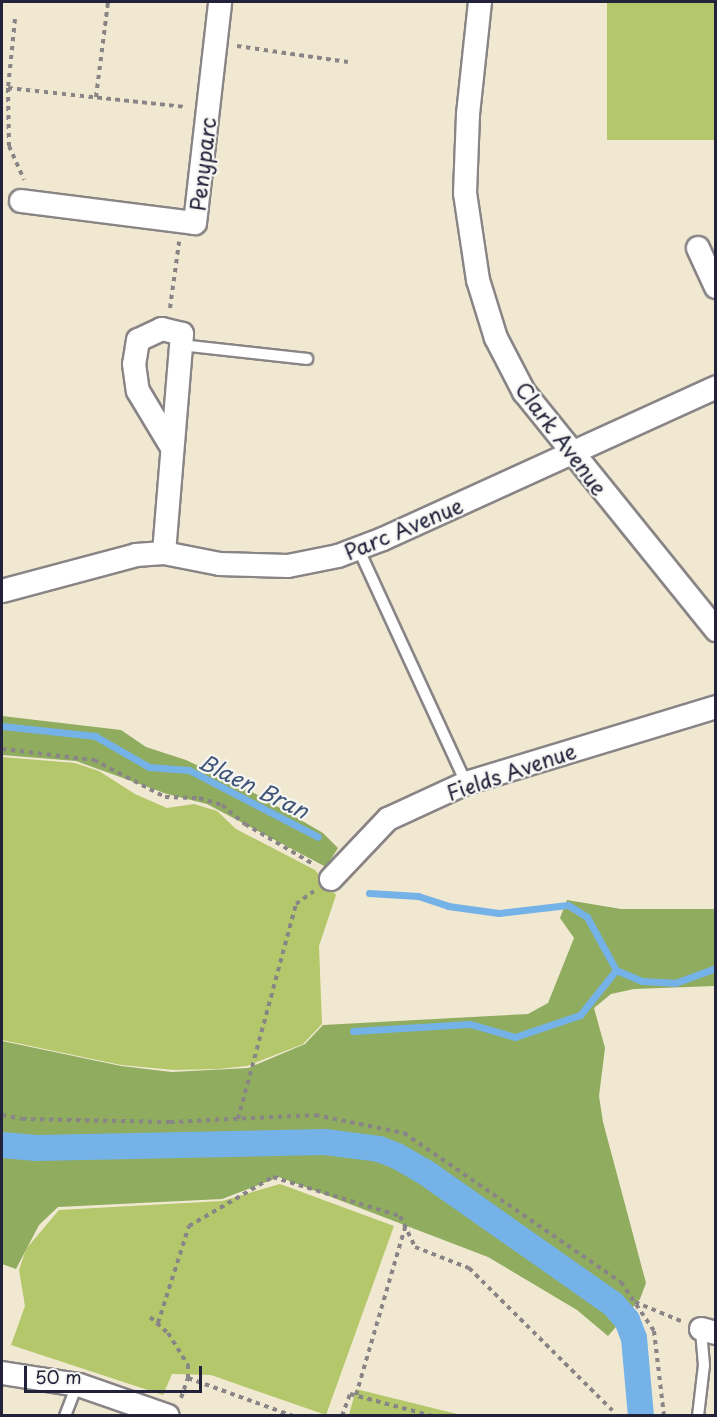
<!DOCTYPE html>
<style>
body{margin:0}
#map{position:relative;width:717px;height:1417px;overflow:hidden;background:#f0e8d1;font-family:"Playpen Sans",sans-serif}
div>[style]{position:absolute}
.green>*{inset:0;background:#b4c76b;transform-origin:0 0}
.forest>*{inset:0;background:#8fac5f}
.stream>*{height:7px;margin:-3.5px;padding:0 3.5px;transform-origin:3.5px;border-radius:3.5px;background:#75b2e7}
.canal>*{height:26px;margin:-13px;padding:0 13px;transform-origin:13px;border-radius:13px;background:#75b2e7}
.path>*{height:4px;margin-top:-2px;transform-origin:0;background:repeating-linear-gradient(90deg,#898586 0 4.5px,transparent 0 9px)}
.roads{filter:drop-shadow(2px 0 #898586) drop-shadow(-2px 0 #898586) drop-shadow(0 2px #898586) drop-shadow(0 -2px #898586)}
.lane>*{height:10px;margin:-5px;padding:0 5px;transform-origin:5px;border-radius:5px;background:#fff}
.street>*{height:22px;margin:-11px;padding:0 11px;transform-origin:11px;border-radius:11px;background:#fff}
span{translate:-50% -50%;white-space:nowrap;text-align:center;line-height:1.15;-webkit-text-stroke:4.5px #f6f6f2;paint-order:stroke}
.street-label{font-size:21px;color:#22223b}
.water-label{font-size:22px;color:#3f5477;font-style:italic}
.frame{position:absolute;inset:0;border:3px solid #22223b;pointer-events:none}
.scale{position:absolute;left:24px;top:1366px;width:178px;height:27px;box-sizing:border-box;border:3px solid #22223b;border-top:0;padding-left:8px;font-size:18px;line-height:21px;white-space:nowrap;color:#22223b;-webkit-text-stroke:4px #f6f6f2;paint-order:stroke}
</style>
<div id="map">
<div class="green">
<i style="left:607px;top:2px;width:108px;height:138px"></i>
<i style="clip-path:polygon(2px 757px,75px 763px,99px 771px,135px 794px,167px 808px,194px 804px,217px 811px,236px 829px,315px 870px,336px 895px,319px 946px,322px 1024px,303px 1044px,247px 1066px,218px 1069px,174px 1070px,121px 1065px,2px 1040px)"></i>
<i style="clip-path:polygon(280px 1184px,394px 1226px,326px 1415px,211px 1375px,172px 1374px,163px 1395px,11px 1345px,25px 1306px,19px 1270px,26px 1249px,59px 1210px,222px 1201px)"></i>
<i style="clip-path:polygon(356px 1389px,461px 1415px,349px 1415px)"></i>
</div>
<div class="forest">
<i style="clip-path:polygon(2px 716px,121px 730px,146px 747px,186px 760px,247px 789px,323px 833px,338px 848px,326px 867px,207px 804px,167px 794px,76px 761px,2px 755px)"></i>
<i style="clip-path:polygon(567px 900px,621px 909px,715px 909px,715px 986px,634px 989px,611px 994px,594px 1008px,605px 1048px,599px 1096px,603px 1122px,646px 1283px,640px 1299px,608px 1336px,577px 1310px,488px 1257px,279px 1177px,222px 1199px,58px 1207px,39px 1225px,16px 1269px,2px 1264px,2px 1041px,121px 1066px,172px 1072px,248px 1068px,305px 1044px,323px 1025px,528px 1014px,548px 1003px,574px 938px,560px 918px)"></i>
</div>
<div class="stream">
<i style="left:2px;top:726px;width:94px;rotate:6.1deg"></i>
<i style="left:95px;top:736px;width:62px;rotate:29.9deg"></i>
<i style="left:149px;top:767px;width:40px;rotate:4.3deg"></i>
<i style="left:189px;top:770px;width:145px;rotate:27.4deg"></i>
<i style="left:369px;top:893px;width:49px;rotate:3.5deg"></i>
<i style="left:418px;top:896px;width:32px;rotate:18deg"></i>
<i style="left:448px;top:906px;width:51px;rotate:7.8deg"></i>
<i style="left:499px;top:913px;width:69px;rotate:-6.6deg"></i>
<i style="left:568px;top:905px;width:22px;rotate:32deg"></i>
<i style="left:587px;top:917px;width:60px;rotate:61.3deg"></i>
<i style="left:616px;top:970px;width:28px;rotate:23deg"></i>
<i style="left:642px;top:981px;width:33px;rotate:3deg"></i>
<i style="left:675px;top:983px;width:44px;rotate:-20.1deg"></i>
<i style="left:353px;top:1031px;width:117px;rotate:-3.4deg"></i>
<i style="left:470px;top:1024px;width:47px;rotate:16.1deg"></i>
<i style="left:515px;top:1037px;width:69px;rotate:-18.7deg"></i>
<i style="left:580px;top:1015px;width:58px;rotate:-51.3deg"></i>
</div>
<div class="canal">
<i style="left:2px;top:1145px;width:34px;rotate:5deg"></i>
<i style="left:36px;top:1148px;width:289px;rotate:-1.2deg"></i>
<i style="left:325px;top:1142px;width:54px;rotate:7.4deg"></i>
<i style="left:379px;top:1149px;width:19px;rotate:21deg"></i>
<i style="left:397px;top:1156px;width:32px;rotate:30deg"></i>
<i style="left:425px;top:1172px;width:230px;rotate:35.1deg"></i>
<i style="left:613px;top:1304px;width:21px;rotate:49deg"></i>
<i style="left:627px;top:1320px;width:19px;rotate:69deg"></i>
<i style="left:634px;top:1338px;width:78px;rotate:84.9deg"></i>
</div>
<div class="path">
<i style="left:15px;top:19px;width:69px;rotate:95.8deg"></i>
<i style="left:8px;top:88px;width:180px;rotate:6.1deg"></i>
<i style="left:237px;top:46px;width:112px;rotate:8.2deg"></i>
<i style="left:8px;top:88px;width:58px;rotate:89deg"></i>
<i style="left:9px;top:146px;width:37px;rotate:66deg"></i>
<i style="left:96px;top:97px;width:96px;rotate:-82.8deg"></i>
<i style="left:170px;top:308px;width:67px;rotate:-82.2deg"></i>
<i style="left:2px;top:749px;width:93px;rotate:6.8deg"></i>
<i style="left:94px;top:760px;width:80px;rotate:27.5deg"></i>
<i style="left:165px;top:797px;width:34px;rotate:2deg"></i>
<i style="left:199px;top:798px;width:24px;rotate:17deg"></i>
<i style="left:222px;top:805px;width:30px;rotate:40deg"></i>
<i style="left:245px;top:824px;width:81px;rotate:30.4deg"></i>
<i style="left:2px;top:1115px;width:20px;rotate:11deg"></i>
<i style="left:22px;top:1119px;width:148px;rotate:1.2deg"></i>
<i style="left:170px;top:1122px;width:145px;rotate:-2.8deg"></i>
<i style="left:315px;top:1115px;width:91px;rotate:11.4deg"></i>
<i style="left:404px;top:1133px;width:263px;rotate:34.5deg"></i>
<i style="left:621px;top:1282px;width:59px;rotate:56deg"></i>
<i style="left:654px;top:1331px;width:86px;rotate:83.3deg"></i>
<i style="left:238px;top:1119px;width:223px;rotate:-74.9deg"></i>
<i style="left:296px;top:904px;width:22px;rotate:-36deg"></i>
<i style="left:635px;top:1302px;width:50px;rotate:22.4deg"></i>
<i style="left:150px;top:1317px;width:24px;rotate:42deg"></i>
<i style="left:168px;top:1333px;width:38px;rotate:58deg"></i>
<i style="left:188px;top:1365px;width:13px;rotate:90deg"></i>
<i style="left:188px;top:1378px;width:112px;rotate:19.9deg"></i>
<i style="left:158px;top:1323px;width:102px;rotate:-72.3deg"></i>
<i style="left:189px;top:1226px;width:97px;rotate:-30.3deg"></i>
<i style="left:273px;top:1177px;width:133px;rotate:17.1deg"></i>
<i style="left:400px;top:1216px;width:34px;rotate:64deg"></i>
<i style="left:415px;top:1247px;width:58px;rotate:21.3deg"></i>
<i style="left:469px;top:1268px;width:202px;rotate:44.8deg"></i>
<i style="left:356px;top:1395px;width:175px;rotate:-73.7deg"></i>
<i style="left:181px;top:1398px;width:21px;rotate:-71deg"></i>
<i style="left:342px;top:1416px;width:23px;rotate:-70deg"></i>
<i style="left:350px;top:1394px;width:85px;rotate:15deg"></i>
</div>
<div class="roads">
<div class="lane">
<i style="left:181px;top:345px;width:127px;rotate:6.3deg"></i>
<i style="left:358px;top:548px;width:259px;rotate:65.3deg"></i>
<i style="left:65px;top:1416px;width:33px;rotate:-69deg"></i>
<i style="left:698px;top:1416px;width:51px;rotate:-83.3deg"></i>
<i style="left:704px;top:1365px;width:36px;rotate:-95deg"></i>
</div>
<div class="street">
<i style="left:480px;top:2px;width:114px;rotate:96.1deg"></i>
<i style="left:468px;top:115px;width:78px;rotate:92.2deg"></i>
<i style="left:465px;top:193px;width:88px;rotate:81.5deg"></i>
<i style="left:478px;top:280px;width:61px;rotate:72.8deg"></i>
<i style="left:496px;top:338px;width:61px;rotate:62.6deg"></i>
<i style="left:524px;top:392px;width:306px;rotate:51.1deg"></i>
<i style="left:21px;top:201px;width:175px;rotate:7.2deg"></i>
<i style="left:195px;top:223px;width:222px;rotate:-83.5deg"></i>
<i style="left:698px;top:248px;width:43px;rotate:65.2deg"></i>
<i style="left:164px;top:553px;width:220px;rotate:-85.3deg"></i>
<i style="left:182px;top:334px;width:21px;rotate:-166deg"></i>
<i style="left:162px;top:329px;width:26px;rotate:155deg"></i>
<i style="left:138px;top:340px;width:24px;rotate:99deg"></i>
<i style="left:134px;top:364px;width:27px;rotate:82deg"></i>
<i style="left:138px;top:391px;width:64px;rotate:59deg"></i>
<i style="left:2px;top:591px;width:139px;rotate:-15deg"></i>
<i style="left:136px;top:555px;width:28px;rotate:-4deg"></i>
<i style="left:164px;top:553px;width:57px;rotate:11.1deg"></i>
<i style="left:220px;top:564px;width:68px;rotate:1.7deg"></i>
<i style="left:288px;top:566px;width:51px;rotate:-11.3deg"></i>
<i style="left:338px;top:556px;width:48px;rotate:-20.7deg"></i>
<i style="left:383px;top:539px;width:366px;rotate:-24.5deg"></i>
<i style="left:331px;top:879px;width:83px;rotate:-46.5deg"></i>
<i style="left:388px;top:819px;width:86px;rotate:-24.8deg"></i>
<i style="left:466px;top:783px;width:261px;rotate:-16.9deg"></i>
<i style="left:701px;top:1329px;width:16px;rotate:15deg"></i>
<i style="left:2px;top:1373px;width:78px;rotate:8.9deg"></i>
<i style="left:79px;top:1385px;width:94px;rotate:19.2deg"></i>
</div>
</div>
<div class="street-label">
<span style="left:202px;top:164px;rotate:-83deg">Penyparc</span>
<span style="left:562px;top:438px;rotate:53deg">Clark Avenue</span>
<span style="left:403px;top:528px;rotate:-23deg">Parc Avenue</span>
<span style="left:511px;top:771px;rotate:-19deg">Fields Avenue</span>
</div>
<div class="water-label">
<span style="left:254px;top:785px;rotate:26deg">Blaen Bran</span>
</div>
<div class="frame"></div>
<div class="scale">50 m</div>
</div>
